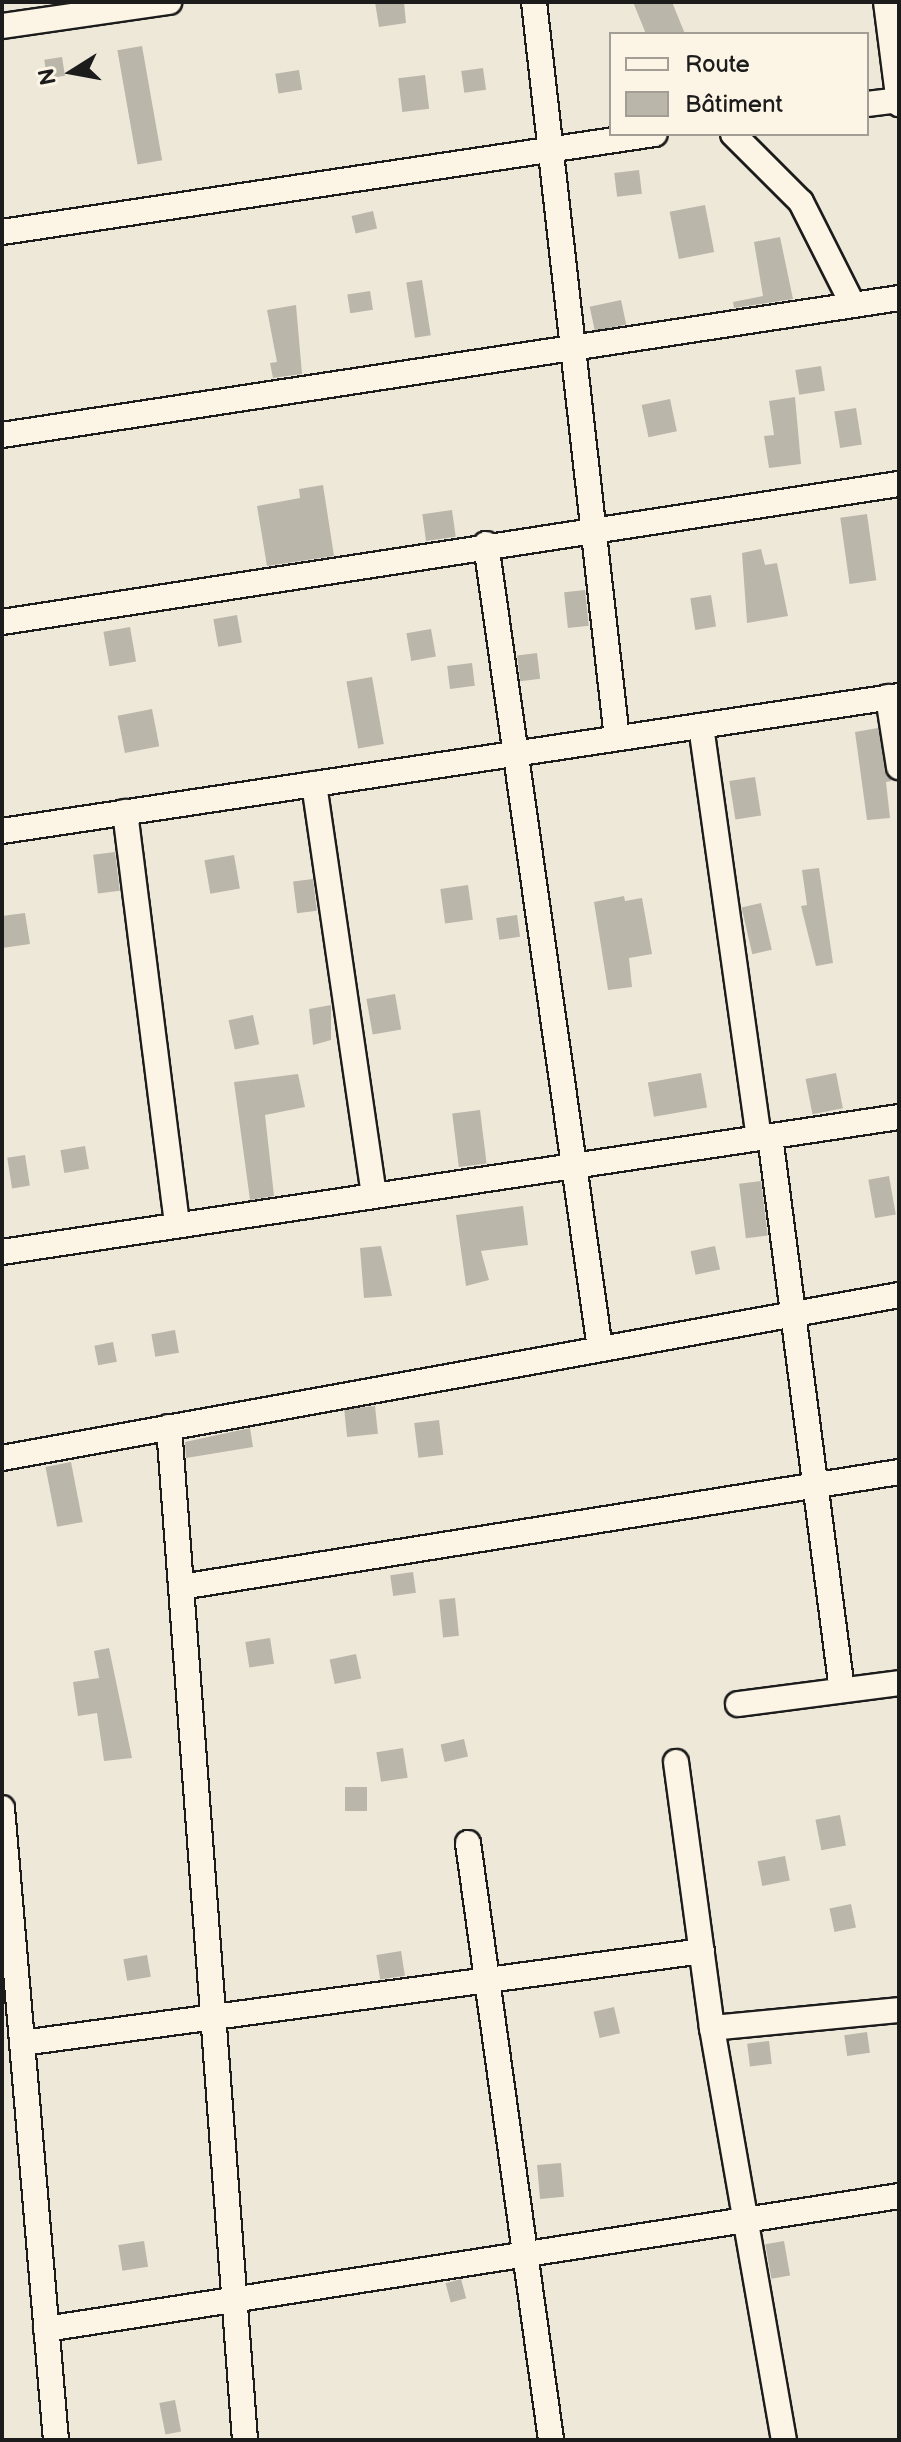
<!DOCTYPE html>
<meta charset="utf-8">
<style>
body{margin:0}
#map{position:relative;width:901px;height:2442px;overflow:hidden;background:#eee8d9;font-family:"Balsamiq Sans",sans-serif}
div>[style]{position:absolute}
.building>*{inset:0;background:#bab6aa;transform-origin:0 0}
.roads{filter:drop-shadow(2px 0 #1c1c1c) drop-shadow(-2px 0 #1c1c1c) drop-shadow(0 2px #1c1c1c) drop-shadow(0 -2px #1c1c1c)}
.street>*{height:24px;margin:-12px;padding:0 12px;transform-origin:12px;border-radius:12px;background:#fcf5e5}
span{translate:-50% -50%;white-space:nowrap;text-align:center;line-height:1.15;-webkit-text-stroke:8px #fcf5e5;paint-order:stroke}
.frame{position:absolute;inset:0;border:4px solid #1c1c1c;pointer-events:none}
.legend{position:absolute;left:609px;top:32px;width:260px;height:104px;box-sizing:border-box;background:#fcf5e5;border:2px solid #a29e95;margin:0;padding:10px 14px;list-style:none;font-size:24px;color:#1c1c1c}
.legend li{display:flex;align-items:center;gap:16px;height:40px}
.legend b{width:40px;border:2px solid #a29e95}
.north{position:absolute;left:32px;top:32px;width:80px;height:80px;-webkit-text-stroke:6px #fcf5e5;paint-order:stroke;rotate:259deg;font-size:22px;font-weight:700;line-height:32px;text-align:center;color:#1c1c1c}
.north::after{content:'';display:block;margin:auto;width:28px;height:36px;background:#1c1c1c;clip-path:polygon(50% 0,100% 100%,50% 72%,0 100%)}
</style>
<div id="map">
<div class="building">
<i style="clip-path:polygon(375px 2px,404px 2px,406px 23px,379px 27px)"></i>
<i style="clip-path:polygon(633px 2px,672px 2px,685px 34px,646px 34px)"></i>
<i style="left:142px;top:46px;width:116px;height:25px;rotate:80deg"></i>
<i style="left:62px;top:57px;width:19px;height:18px;rotate:81deg"></i>
<i style="left:483px;top:68px;width:22px;height:22px;rotate:82deg"></i>
<i style="left:299px;top:70px;width:20px;height:24px;rotate:81deg"></i>
<i style="left:425px;top:75px;width:34px;height:27px;rotate:83deg"></i>
<i style="left:639px;top:170px;width:24px;height:25px;rotate:83deg"></i>
<i style="left:705px;top:205px;width:48px;height:36px;rotate:79deg"></i>
<i style="left:373px;top:211px;width:18px;height:22px;rotate:77deg"></i>
<i style="clip-path:polygon(780px 237px,793px 299px,734px 308px,733px 302px,763px 296px,754px 242px)"></i>
<i style="left:422px;top:280px;width:56px;height:16px;rotate:81deg"></i>
<i style="left:370px;top:291px;width:19px;height:23px;rotate:81deg"></i>
<i style="left:621px;top:300px;width:25px;height:32px;rotate:78deg"></i>
<i style="clip-path:polygon(296px 305px,302px 374px,273px 378px,270px 363px,277px 362px,267px 310px)"></i>
<i style="left:821px;top:366px;width:25px;height:26px;rotate:81deg"></i>
<i style="clip-path:polygon(795px 397px,801px 464px,769px 468px,764px 436px,774px 435px,769px 401px)"></i>
<i style="left:670px;top:399px;width:33px;height:29px;rotate:78deg"></i>
<i style="left:856px;top:408px;width:37px;height:22px;rotate:81deg"></i>
<i style="clip-path:polygon(323px 485px,334px 556px,267px 566px,257px 506px,300px 498px,299px 489px)"></i>
<i style="left:452px;top:510px;width:27px;height:30px;rotate:82deg"></i>
<i style="left:867px;top:514px;width:67px;height:27px;rotate:82deg"></i>
<i style="clip-path:polygon(761px 549px,765px 565px,777px 563px,788px 616px,747px 623px,742px 553px)"></i>
<i style="left:585px;top:590px;width:36px;height:21px;rotate:84deg"></i>
<i style="left:711px;top:595px;width:32px;height:21px;rotate:81deg"></i>
<i style="left:237px;top:615px;width:28px;height:24px;rotate:80deg"></i>
<i style="left:130px;top:627px;width:35px;height:27px;rotate:80deg"></i>
<i style="left:431px;top:629px;width:28px;height:25px;rotate:80deg"></i>
<i style="left:537px;top:653px;width:26px;height:20px;rotate:83deg"></i>
<i style="left:472px;top:663px;width:23px;height:25px;rotate:83deg"></i>
<i style="left:372px;top:677px;width:68px;height:26px;rotate:80deg"></i>
<i style="left:152px;top:709px;width:38px;height:35px;rotate:79deg"></i>
<i style="clip-path:polygon(878px 728px,891px 781px,886px 782px,890px 818px,867px 820px,855px 732px)"></i>
<i style="left:755px;top:777px;width:39px;height:26px;rotate:81deg"></i>
<i style="left:115px;top:852px;width:39px;height:22px;rotate:83deg"></i>
<i style="left:234px;top:855px;width:34px;height:30px;rotate:80deg"></i>
<i style="clip-path:polygon(819px 868px,833px 963px,816px 966px,801px 906px,807px 905px,802px 870px)"></i>
<i style="left:313px;top:879px;width:32px;height:20px;rotate:83deg"></i>
<i style="left:468px;top:885px;width:35px;height:28px;rotate:82deg"></i>
<i style="clip-path:polygon(624px 896px,625px 901px,642px 898px,652px 954px,629px 958px,632px 987px,608px 990px,594px 902px)"></i>
<i style="left:761px;top:903px;width:48px;height:20px;rotate:77deg"></i>
<i style="clip-path:polygon(25px 913px,30px 944px,2px 948px,2px 916px)"></i>
<i style="left:517px;top:915px;width:22px;height:21px;rotate:82deg"></i>
<i style="left:395px;top:994px;width:36px;height:29px;rotate:80deg"></i>
<i style="clip-path:polygon(331px 1005px,331px 1040px,313px 1045px,309px 1009px)"></i>
<i style="left:253px;top:1015px;width:30px;height:25px;rotate:78deg"></i>
<i style="left:701px;top:1073px;width:35px;height:54px;rotate:80deg"></i>
<i style="left:836px;top:1073px;width:36px;height:31px;rotate:79deg"></i>
<i style="clip-path:polygon(298px 1074px,305px 1107px,265px 1115px,274px 1196px,250px 1200px,234px 1082px)"></i>
<i style="left:480px;top:1110px;width:54px;height:28px;rotate:83deg"></i>
<i style="left:85px;top:1146px;width:23px;height:25px;rotate:80deg"></i>
<i style="left:25px;top:1155px;width:31px;height:18px;rotate:81deg"></i>
<i style="left:889px;top:1176px;width:39px;height:21px;rotate:80deg"></i>
<i style="left:761px;top:1181px;width:55px;height:22px;rotate:83deg"></i>
<i style="clip-path:polygon(523px 1206px,528px 1245px,481px 1251px,489px 1280px,466px 1286px,456px 1215px)"></i>
<i style="clip-path:polygon(381px 1246px,392px 1296px,364px 1298px,360px 1248px)"></i>
<i style="left:715px;top:1246px;width:24px;height:25px;rotate:78deg"></i>
<i style="left:175px;top:1330px;width:23px;height:24px;rotate:80deg"></i>
<i style="left:113px;top:1342px;width:20px;height:19px;rotate:79deg"></i>
<i style="left:375px;top:1406px;width:28px;height:31px;rotate:84deg"></i>
<i style="left:439px;top:1420px;width:35px;height:25px;rotate:83deg"></i>
<i style="clip-path:polygon(250px 1428px,253px 1447px,186px 1458px,185px 1442px)"></i>
<i style="left:71px;top:1462px;width:61px;height:26px;rotate:79deg"></i>
<i style="left:413px;top:1572px;width:21px;height:23px;rotate:82deg"></i>
<i style="left:455px;top:1598px;width:38px;height:16px;rotate:84deg"></i>
<i style="left:270px;top:1638px;width:26px;height:25px;rotate:81deg"></i>
<i style="clip-path:polygon(109px 1648px,132px 1758px,104px 1761px,97px 1713px,78px 1716px,73px 1682px,99px 1678px,94px 1651px)"></i>
<i style="left:356px;top:1654px;width:25px;height:27px;rotate:78deg"></i>
<i style="left:464px;top:1739px;width:18px;height:24px;rotate:77deg"></i>
<i style="left:403px;top:1748px;width:30px;height:27px;rotate:81deg"></i>
<i style="left:345px;top:1787px;width:22px;height:24px"></i>
<i style="left:840px;top:1815px;width:31px;height:25px;rotate:79deg"></i>
<i style="left:785px;top:1856px;width:25px;height:28px;rotate:79deg"></i>
<i style="left:851px;top:1904px;width:24px;height:22px;rotate:78deg"></i>
<i style="left:401px;top:1951px;width:25px;height:25px;rotate:81deg"></i>
<i style="left:147px;top:1955px;width:22px;height:24px;rotate:80deg"></i>
<i style="left:614px;top:2007px;width:27px;height:21px;rotate:77deg"></i>
<i style="left:867px;top:2032px;width:21px;height:23px;rotate:82deg"></i>
<i style="left:769px;top:2041px;width:23px;height:22px;rotate:83deg"></i>
<i style="left:561px;top:2163px;width:34px;height:24px;rotate:85deg"></i>
<i style="left:144px;top:2241px;width:26px;height:26px;rotate:81deg"></i>
<i style="left:784px;top:2241px;width:35px;height:19px;rotate:80deg"></i>
<i style="left:461px;top:2279px;width:20px;height:16px;rotate:75deg"></i>
<i style="left:175px;top:2400px;width:32px;height:16px;rotate:79deg"></i>
</div>
<div class="roads">
<div class="street">
<i style="left:534px;top:2px;width:741px;rotate:83.57deg"></i>
<i style="left:886px;top:2px;width:103px;rotate:82.7deg"></i>
<i style="left:2px;top:26px;width:169px;rotate:-8.2deg"></i>
<i style="left:867px;top:104px;width:32px;rotate:-7deg"></i>
<i style="left:733px;top:134px;width:96px;rotate:45deg"></i>
<i style="left:801px;top:202px;width:115px;rotate:63.2deg"></i>
<i style="left:2px;top:232px;width:660px;rotate:-8.54deg"></i>
<i style="left:2px;top:435px;width:907px;rotate:-8.68deg"></i>
<i style="left:486px;top:544px;width:813px;rotate:81.94deg"></i>
<i style="left:2px;top:622px;width:908px;rotate:-8.75deg"></i>
<i style="left:888px;top:697px;width:71px;rotate:81.1deg"></i>
<i style="left:701px;top:726px;width:416px;rotate:82deg"></i>
<i style="left:314px;top:784px;width:415px;rotate:81.7deg"></i>
<i style="left:125px;top:812px;width:416px;rotate:82.8deg"></i>
<i style="left:2px;top:831px;width:907px;rotate:-8.56deg"></i>
<i style="left:770px;top:1136px;width:559px;rotate:82.6deg"></i>
<i style="left:2px;top:1252px;width:907px;rotate:-8.56deg"></i>
<i style="left:169px;top:1427px;width:1016px;rotate:85.71deg"></i>
<i style="left:2px;top:1458px;width:912px;rotate:-10.3deg"></i>
<i style="left:181px;top:1587px;width:727px;rotate:-9.1deg"></i>
<i style="left:738px;top:1704px;width:162px;rotate:-7.4deg"></i>
<i style="left:676px;top:1762px;width:268px;rotate:82.3deg"></i>
<i style="left:712px;top:2028px;width:418px;rotate:80.1deg"></i>
<i style="left:2px;top:1808px;width:634px;rotate:85.12deg"></i>
<i style="left:468px;top:1843px;width:603px;rotate:82.08deg"></i>
<i style="left:712px;top:2028px;width:188px;rotate:-5.5deg"></i>
<i style="left:22px;top:2043px;width:686px;rotate:-7.7deg"></i>
<i style="left:46px;top:2329px;width:863px;rotate:-8.86deg"></i>
</div>
</div>
<div class="frame"></div>
<ul class="legend">
<li><b style="height:10px;background:#fcf5e5"></b>Route</li>
<li><b style="height:22px;background:#bab6aa"></b>Bâtiment</li>
</ul>
<div class="north">N</div>
</div>
